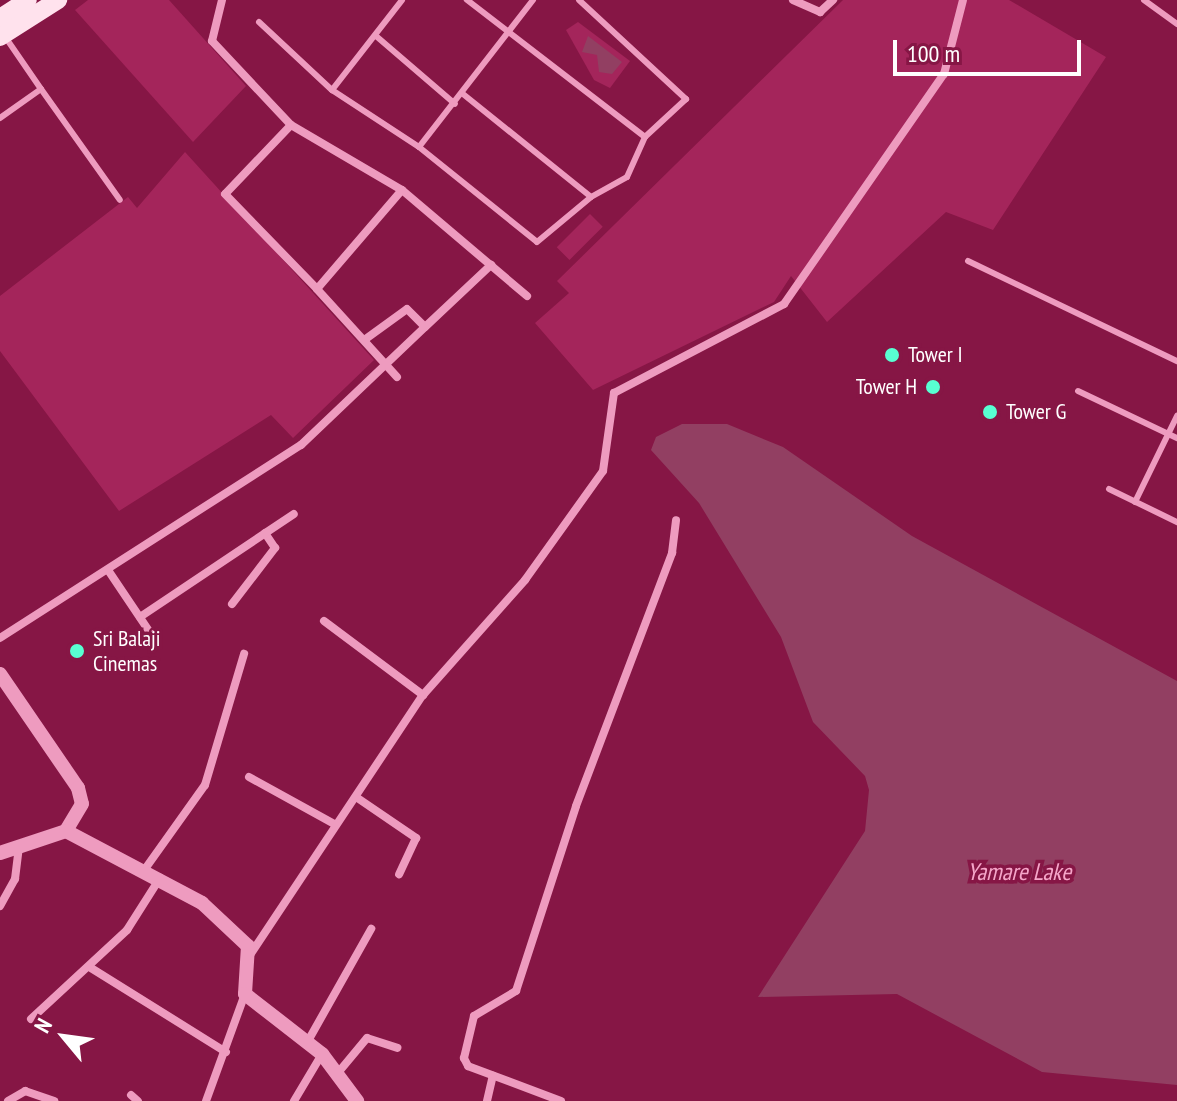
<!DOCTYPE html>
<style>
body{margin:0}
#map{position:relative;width:1177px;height:1101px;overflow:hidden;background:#861645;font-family:"PT Sans Narrow",sans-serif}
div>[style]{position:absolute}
.green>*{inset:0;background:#a4255b;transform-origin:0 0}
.water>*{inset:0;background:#923f62}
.service>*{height:6px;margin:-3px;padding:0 3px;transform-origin:3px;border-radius:3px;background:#ee9bbf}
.minor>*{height:8px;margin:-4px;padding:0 4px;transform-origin:4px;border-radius:4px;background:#ee9bbf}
.tertiary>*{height:14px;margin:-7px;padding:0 7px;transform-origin:7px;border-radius:7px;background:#ee9bbf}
.primary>*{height:18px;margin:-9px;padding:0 9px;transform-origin:9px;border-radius:9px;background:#ffe2ed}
.dots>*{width:22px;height:22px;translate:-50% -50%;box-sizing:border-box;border:4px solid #861645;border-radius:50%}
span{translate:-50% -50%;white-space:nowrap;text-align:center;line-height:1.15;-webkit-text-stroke:7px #861645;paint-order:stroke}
.poi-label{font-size:22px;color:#fff}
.left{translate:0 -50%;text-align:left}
.right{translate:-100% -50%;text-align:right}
.water-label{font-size:24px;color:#f5a6c9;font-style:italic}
.north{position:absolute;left:24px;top:997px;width:80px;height:80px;-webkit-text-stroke:6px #861645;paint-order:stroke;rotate:299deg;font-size:22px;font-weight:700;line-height:32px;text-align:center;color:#fff}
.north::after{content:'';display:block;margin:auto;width:28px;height:36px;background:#fff;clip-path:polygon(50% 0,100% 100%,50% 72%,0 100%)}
.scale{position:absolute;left:893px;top:40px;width:188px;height:36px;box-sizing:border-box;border:4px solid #fff;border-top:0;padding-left:10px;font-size:24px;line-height:28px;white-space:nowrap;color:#fff;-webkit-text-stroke:6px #861645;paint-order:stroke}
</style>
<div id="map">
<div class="green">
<i style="clip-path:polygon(88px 0,169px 0,246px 86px,193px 142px,75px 10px)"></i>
<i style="clip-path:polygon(843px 0,1009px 0,1106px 57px,993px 230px,946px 212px,827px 322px,791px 276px,774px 302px,593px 390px,535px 323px,569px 293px,557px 281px)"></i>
<i style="clip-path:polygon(578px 22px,630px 61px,610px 88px,594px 80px,566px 30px)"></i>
<i style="clip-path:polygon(185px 152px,374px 360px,293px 438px,271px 415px,119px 511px,0 351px,0 296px,128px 197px,137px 208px)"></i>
<i style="left:590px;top:214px;width:18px;height:47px;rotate:45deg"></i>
</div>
<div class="water">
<i style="clip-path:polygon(588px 36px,622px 62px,612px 74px,599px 72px,597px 55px,582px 52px)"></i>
<i style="clip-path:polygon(682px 424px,727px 424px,783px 447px,912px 536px,1177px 681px,1177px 1085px,1042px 1072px,897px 994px,758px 997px,865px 831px,869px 790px,865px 776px,813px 722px,781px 637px,699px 503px,651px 450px,656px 437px)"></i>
</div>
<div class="service">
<i style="left:579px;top:0;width:146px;rotate:42.8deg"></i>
<i style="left:686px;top:99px;width:56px;rotate:137.2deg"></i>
<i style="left:1144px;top:0;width:41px;rotate:36deg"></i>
<i style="left:259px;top:22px;width:100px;rotate:43deg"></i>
<i style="left:332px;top:90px;width:104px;rotate:33.2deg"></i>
<i style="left:419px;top:147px;width:151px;rotate:38.8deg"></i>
<i style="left:537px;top:242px;width:70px;rotate:-39.8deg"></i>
<i style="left:591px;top:197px;width:41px;rotate:-29.1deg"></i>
<i style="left:627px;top:177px;width:44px;rotate:-65.8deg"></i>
<i style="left:645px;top:137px;width:225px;rotate:-142.4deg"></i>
<i style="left:376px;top:36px;width:104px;rotate:40.7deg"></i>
<i style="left:41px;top:89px;width:136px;rotate:54.6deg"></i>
<i style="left:332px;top:90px;width:114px;rotate:-52.1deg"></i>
<i style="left:463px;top:94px;width:164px;rotate:38.8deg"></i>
<i style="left:0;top:118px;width:50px;rotate:-35.3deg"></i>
<i style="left:41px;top:89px;width:62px;rotate:-124.5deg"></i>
<i style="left:419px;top:147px;width:186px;rotate:-52.2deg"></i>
<i style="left:968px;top:261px;width:232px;rotate:25.6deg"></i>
<i style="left:1078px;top:391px;width:110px;rotate:25.4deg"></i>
<i style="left:1109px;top:489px;width:76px;rotate:25.9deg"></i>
<i style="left:1135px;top:502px;width:96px;rotate:-64deg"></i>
</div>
<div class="minor">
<i style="left:222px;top:0;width:42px;rotate:103.7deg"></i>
<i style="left:212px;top:41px;width:115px;rotate:46.8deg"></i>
<i style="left:291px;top:125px;width:129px;rotate:30.4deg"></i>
<i style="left:402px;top:190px;width:164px;rotate:40.3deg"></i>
<i style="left:793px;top:0;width:30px;rotate:24deg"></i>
<i style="left:820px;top:12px;width:18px;rotate:-43deg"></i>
<i style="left:291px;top:125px;width:95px;rotate:133.7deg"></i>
<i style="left:225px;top:194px;width:132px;rotate:45.9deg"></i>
<i style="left:367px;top:338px;width:49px;rotate:-35.9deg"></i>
<i style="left:407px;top:309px;width:25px;rotate:45deg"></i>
<i style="left:425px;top:327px;width:91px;rotate:-43.2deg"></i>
<i style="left:397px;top:377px;width:119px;rotate:-132.3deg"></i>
<i style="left:317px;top:289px;width:130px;rotate:-49.4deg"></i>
<i style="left:108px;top:570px;width:81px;rotate:56.1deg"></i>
<i style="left:232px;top:604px;width:71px;rotate:-52.5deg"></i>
<i style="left:275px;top:548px;width:18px;rotate:-124deg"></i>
<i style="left:140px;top:617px;width:185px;rotate:-33.8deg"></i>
<i style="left:324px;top:621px;width:124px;rotate:36.8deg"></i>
<i style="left:0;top:638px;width:358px;rotate:-32.7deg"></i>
<i style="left:301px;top:445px;width:171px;rotate:-43.6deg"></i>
<i style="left:249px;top:777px;width:99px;rotate:28.9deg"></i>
<i style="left:356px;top:797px;width:73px;rotate:34.3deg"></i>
<i style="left:416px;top:838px;width:40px;rotate:115deg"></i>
<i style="left:145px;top:869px;width:103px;rotate:-54.5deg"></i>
<i style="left:205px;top:785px;width:137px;rotate:-73.4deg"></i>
<i style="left:0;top:906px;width:31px;rotate:-61deg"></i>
<i style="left:15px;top:879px;width:32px;rotate:-83deg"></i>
<i style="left:250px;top:955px;width:312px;rotate:-56.4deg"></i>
<i style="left:423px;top:695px;width:154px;rotate:-48.4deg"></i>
<i style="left:525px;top:580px;width:134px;rotate:-54.4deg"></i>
<i style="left:603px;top:471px;width:79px;rotate:-82deg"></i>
<i style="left:614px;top:393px;width:192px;rotate:-27.6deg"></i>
<i style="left:784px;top:304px;width:280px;rotate:-55.2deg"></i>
<i style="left:944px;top:74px;width:76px;rotate:-75.6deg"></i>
<i style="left:91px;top:968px;width:159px;rotate:31.9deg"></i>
<i style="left:31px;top:1019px;width:131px;rotate:-42.8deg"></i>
<i style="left:127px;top:930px;width:62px;rotate:-57.6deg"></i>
<i style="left:308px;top:1041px;width:129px;rotate:-60.6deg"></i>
<i style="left:337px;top:1074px;width:47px;rotate:-50.2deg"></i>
<i style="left:367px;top:1038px;width:32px;rotate:18deg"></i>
<i style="left:131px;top:1095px;width:9px;rotate:41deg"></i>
<i style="left:8px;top:1101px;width:20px;rotate:-30deg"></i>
<i style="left:25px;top:1091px;width:31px;rotate:19deg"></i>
<i style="left:206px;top:1101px;width:114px;rotate:-70deg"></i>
<i style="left:294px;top:1101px;width:55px;rotate:-59.2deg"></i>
<i style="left:487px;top:1101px;width:26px;rotate:-77deg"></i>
<i style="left:561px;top:1101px;width:99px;rotate:-159.4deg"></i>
<i style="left:468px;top:1066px;width:9px;rotate:-117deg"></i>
<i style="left:464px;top:1058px;width:43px;rotate:-76.6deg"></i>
<i style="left:474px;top:1016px;width:49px;rotate:-30.8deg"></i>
<i style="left:516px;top:991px;width:194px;rotate:-72deg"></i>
<i style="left:576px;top:806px;width:271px;rotate:-69.2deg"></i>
<i style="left:672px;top:553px;width:33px;rotate:-83deg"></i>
</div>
<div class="tertiary">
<i style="left:0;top:674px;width:138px;rotate:55.6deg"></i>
<i style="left:78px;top:788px;width:16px;rotate:76deg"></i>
<i style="left:82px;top:804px;width:31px;rotate:121deg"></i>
<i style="left:0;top:853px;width:70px;rotate:-18.4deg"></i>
<i style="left:66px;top:831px;width:154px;rotate:27.9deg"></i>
<i style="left:202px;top:903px;width:63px;rotate:43.1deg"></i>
<i style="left:248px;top:946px;width:48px;rotate:93.6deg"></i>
<i style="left:245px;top:994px;width:98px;rotate:37.9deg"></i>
<i style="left:322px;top:1054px;width:59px;rotate:53.3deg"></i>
</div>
<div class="primary">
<i style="left:0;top:18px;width:33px;rotate:-33deg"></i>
<i style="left:0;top:37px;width:69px;rotate:-32.5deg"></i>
</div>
<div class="dots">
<i style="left:892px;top:355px;background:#58ffd2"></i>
<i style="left:933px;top:387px;background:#58ffd2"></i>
<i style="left:990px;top:412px;background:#58ffd2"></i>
<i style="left:77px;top:651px;background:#58ffd2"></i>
</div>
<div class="poi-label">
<span class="left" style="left:908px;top:355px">Tower I</span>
<span class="right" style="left:917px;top:387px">Tower H</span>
<span class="left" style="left:1006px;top:412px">Tower G</span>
<span class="left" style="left:93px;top:651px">Sri Balaji<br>Cinemas</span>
</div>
<div class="water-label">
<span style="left:1019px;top:872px">Yamare Lake</span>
</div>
<div class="north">N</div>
<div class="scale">100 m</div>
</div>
